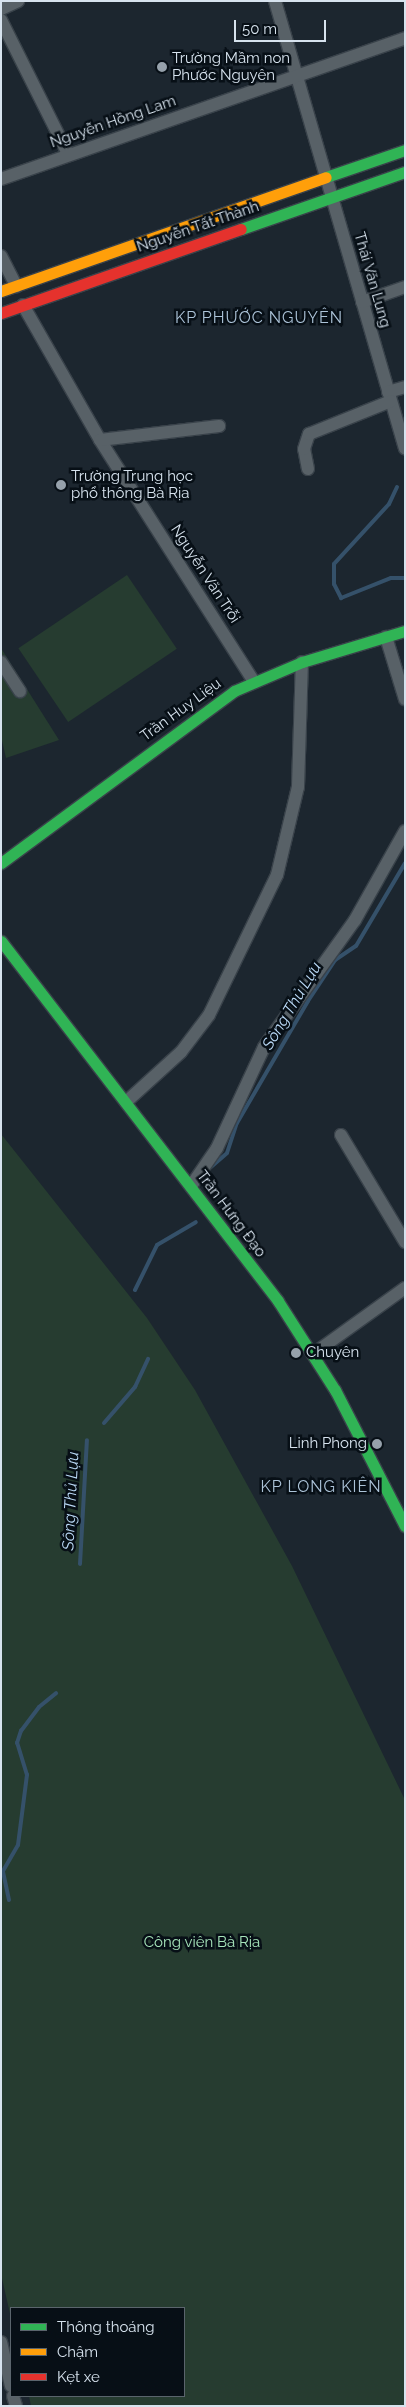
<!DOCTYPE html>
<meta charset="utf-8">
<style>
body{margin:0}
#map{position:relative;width:406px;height:2407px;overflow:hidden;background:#1c262f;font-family:Raleway,sans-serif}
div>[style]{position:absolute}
.green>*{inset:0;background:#263c30;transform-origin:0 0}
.stream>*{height:4px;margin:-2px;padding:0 2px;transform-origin:2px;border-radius:2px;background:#35516a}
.roads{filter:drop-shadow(1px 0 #39424a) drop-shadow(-1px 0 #39424a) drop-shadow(0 1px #39424a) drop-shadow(0 -1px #39424a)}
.street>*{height:12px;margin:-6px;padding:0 6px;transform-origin:6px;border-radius:6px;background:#586167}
.fast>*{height:11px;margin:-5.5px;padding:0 5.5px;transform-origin:5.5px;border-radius:5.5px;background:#30b455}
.slow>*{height:11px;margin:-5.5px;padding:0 5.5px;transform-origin:5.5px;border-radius:5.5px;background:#ff9f0a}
.jam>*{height:11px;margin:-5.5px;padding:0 5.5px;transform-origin:5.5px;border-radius:5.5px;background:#e5322d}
.dots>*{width:14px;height:14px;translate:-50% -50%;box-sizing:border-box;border:2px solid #070f16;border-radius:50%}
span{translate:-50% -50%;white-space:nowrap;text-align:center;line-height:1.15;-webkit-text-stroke:5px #070f16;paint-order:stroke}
.poi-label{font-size:15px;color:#d7e3ee}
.left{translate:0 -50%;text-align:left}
.right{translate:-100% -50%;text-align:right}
.street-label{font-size:15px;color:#d7e3ee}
.park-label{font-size:15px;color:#a6e4ba}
.neighbourhood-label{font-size:16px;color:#acc3d8;letter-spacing:1px}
.water-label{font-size:16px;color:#bbdaf7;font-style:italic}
.frame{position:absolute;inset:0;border:2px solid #d7e3ee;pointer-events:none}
.legend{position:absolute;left:10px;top:2307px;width:175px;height:90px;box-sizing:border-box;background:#070f16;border:1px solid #5a646c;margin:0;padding:6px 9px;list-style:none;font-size:15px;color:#d7e3ee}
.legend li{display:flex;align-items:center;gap:10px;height:25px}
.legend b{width:25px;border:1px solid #5a646c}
.scale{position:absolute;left:234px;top:20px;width:92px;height:22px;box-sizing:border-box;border:2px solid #d7e3ee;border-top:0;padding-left:6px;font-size:15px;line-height:18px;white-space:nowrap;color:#d7e3ee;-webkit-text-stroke:4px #070f16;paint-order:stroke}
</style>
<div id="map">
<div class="green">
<i style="left:127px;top:575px;width:89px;height:131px;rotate:56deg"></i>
<i style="clip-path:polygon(1px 648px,59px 740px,6px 758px,1px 736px)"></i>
<i style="clip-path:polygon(1px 1134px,147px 1318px,195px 1390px,292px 1566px,405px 1800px,405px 2406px,31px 2406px,29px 2396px,184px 2396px,184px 2308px,11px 2308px,11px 2318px,1px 2274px)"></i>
</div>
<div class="stream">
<i style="left:397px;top:487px;width:19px;rotate:115deg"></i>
<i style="left:389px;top:504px;width:81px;rotate:132.5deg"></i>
<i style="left:334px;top:564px;width:20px;rotate:90deg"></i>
<i style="left:334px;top:584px;width:16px;rotate:63deg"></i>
<i style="left:341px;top:598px;width:54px;rotate:-21.8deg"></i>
<i style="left:391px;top:578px;width:14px"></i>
<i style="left:211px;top:1167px;width:21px;rotate:-41deg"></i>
<i style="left:227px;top:1153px;width:32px;rotate:-72deg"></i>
<i style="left:237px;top:1123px;width:141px;rotate:-59.8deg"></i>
<i style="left:308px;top:1001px;width:49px;rotate:-56.6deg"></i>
<i style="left:335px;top:960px;width:25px;rotate:-34deg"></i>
<i style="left:356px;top:946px;width:96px;rotate:-59.4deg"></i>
<i style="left:135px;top:1290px;width:50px;rotate:-63.9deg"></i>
<i style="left:157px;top:1245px;width:45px;rotate:-30.5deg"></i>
<i style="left:104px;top:1423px;width:48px;rotate:-49.3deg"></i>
<i style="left:135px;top:1387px;width:31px;rotate:-65deg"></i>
<i style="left:80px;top:1564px;width:124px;rotate:-86.8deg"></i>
<i style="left:9px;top:1900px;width:30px;rotate:-102deg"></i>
<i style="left:3px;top:1871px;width:30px;rotate:-60deg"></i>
<i style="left:18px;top:1845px;width:71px;rotate:-82.7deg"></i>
<i style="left:27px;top:1775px;width:34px;rotate:-107deg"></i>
<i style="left:17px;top:1743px;width:13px;rotate:-72deg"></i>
<i style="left:21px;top:1731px;width:30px;rotate:-53deg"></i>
<i style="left:39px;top:1707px;width:22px;rotate:-39deg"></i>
</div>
<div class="roads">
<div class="street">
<i style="left:275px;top:1px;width:466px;rotate:73.8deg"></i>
<i style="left:1px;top:9px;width:19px;rotate:-25deg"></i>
<i style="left:1px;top:20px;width:150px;rotate:63.4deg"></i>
<i style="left:1px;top:179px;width:428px;rotate:-19.2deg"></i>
<i style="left:1px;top:256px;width:34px;rotate:63deg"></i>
<i style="left:362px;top:302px;width:46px;rotate:-19.2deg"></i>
<i style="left:23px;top:305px;width:155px;rotate:60.3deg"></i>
<i style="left:100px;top:440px;width:285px;rotate:57.5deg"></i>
<i style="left:388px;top:392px;width:18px;rotate:-16deg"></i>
<i style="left:100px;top:440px;width:120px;rotate:-6.7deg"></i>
<i style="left:308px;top:469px;width:20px;rotate:-101deg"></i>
<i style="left:304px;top:449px;width:16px;rotate:-72deg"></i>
<i style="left:309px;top:434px;width:88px;rotate:-21.9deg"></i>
<i style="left:386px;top:637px;width:65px;rotate:73deg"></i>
<i style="left:1px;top:662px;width:35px;rotate:57deg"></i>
<i style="left:126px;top:1102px;width:74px;rotate:-42.3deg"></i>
<i style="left:181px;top:1052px;width:46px;rotate:-52.9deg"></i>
<i style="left:209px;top:1015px;width:156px;rotate:-64.1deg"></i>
<i style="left:277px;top:875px;width:90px;rotate:-76.6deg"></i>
<i style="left:298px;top:787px;width:125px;rotate:-88.2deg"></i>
<i style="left:341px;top:1135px;width:125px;rotate:59.1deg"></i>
<i style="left:191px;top:1186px;width:46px;rotate:-55.6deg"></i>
<i style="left:217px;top:1148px;width:111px;rotate:-65deg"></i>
<i style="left:264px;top:1047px;width:156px;rotate:-54.4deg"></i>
<i style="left:355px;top:920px;width:102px;rotate:-60.7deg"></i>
<i style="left:313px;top:1354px;width:113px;rotate:-35.7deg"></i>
<i style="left:1px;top:2342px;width:45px;rotate:77.2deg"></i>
<i style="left:13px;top:2396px;width:10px;rotate:73deg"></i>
</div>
<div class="fast">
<i style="left:326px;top:177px;width:83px;rotate:-18.9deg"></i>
<i style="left:241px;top:229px;width:174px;rotate:-19.2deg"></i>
<i style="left:1px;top:863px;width:290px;rotate:-36.4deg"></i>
<i style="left:234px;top:691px;width:74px;rotate:-23.1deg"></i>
<i style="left:302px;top:662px;width:108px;rotate:-16.8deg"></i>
<i style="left:1px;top:941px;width:454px;rotate:52.4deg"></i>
<i style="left:278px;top:1301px;width:106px;rotate:57.4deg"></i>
<i style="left:335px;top:1390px;width:153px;rotate:62.8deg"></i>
</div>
<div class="slow">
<i style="left:1px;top:291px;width:344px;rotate:-19.3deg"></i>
</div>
<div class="jam">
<i style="left:1px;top:313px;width:254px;rotate:-19.3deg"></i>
</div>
</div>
<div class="dots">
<i style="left:162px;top:67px;background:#96a1ab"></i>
<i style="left:61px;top:485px;background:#96a1ab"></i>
<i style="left:296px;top:1353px;background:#96a1ab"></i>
<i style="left:377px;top:1444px;background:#96a1ab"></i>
</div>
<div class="poi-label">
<span class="left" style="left:172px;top:67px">Trường Mầm non<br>Phước Nguyên</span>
<span class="left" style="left:71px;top:485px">Trường Trung học<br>phổ thông Bà Rịa</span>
<span class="left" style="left:306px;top:1353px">Chuyên</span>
<span class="right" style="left:367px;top:1444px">Linh Phong</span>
</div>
<div class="street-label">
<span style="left:113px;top:122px;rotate:-19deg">Nguyễn Hồng Lam</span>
<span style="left:198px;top:227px;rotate:-19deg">Nguyễn Tất Thành</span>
<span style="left:372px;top:280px;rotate:74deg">Thái Văn Lung</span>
<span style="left:205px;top:574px;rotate:57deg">Nguyễn Văn Trỗi</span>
<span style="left:181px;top:710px;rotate:-36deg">Trần Huy Liệu</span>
<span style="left:231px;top:1214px;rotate:53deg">Trần Hưng Đạo</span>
</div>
<div class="park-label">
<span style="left:202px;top:1943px">Công viên Bà Rịa</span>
</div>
<div class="neighbourhood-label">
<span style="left:259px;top:318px">KP PHƯỚC NGUYÊN</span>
<span style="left:321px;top:1487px">KP LONG KIÊN</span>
</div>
<div class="water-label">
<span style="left:292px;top:1006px;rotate:-59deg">Sông Thủ Lựu</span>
<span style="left:71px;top:1501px;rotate:-87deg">Sông Thủ Lựu</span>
</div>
<div class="frame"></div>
<ul class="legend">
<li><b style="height:6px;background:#30b455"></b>Thông thoáng</li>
<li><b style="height:6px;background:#ff9f0a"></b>Chậm</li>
<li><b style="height:6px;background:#e5322d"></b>Kẹt xe</li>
</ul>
<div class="scale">50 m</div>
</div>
